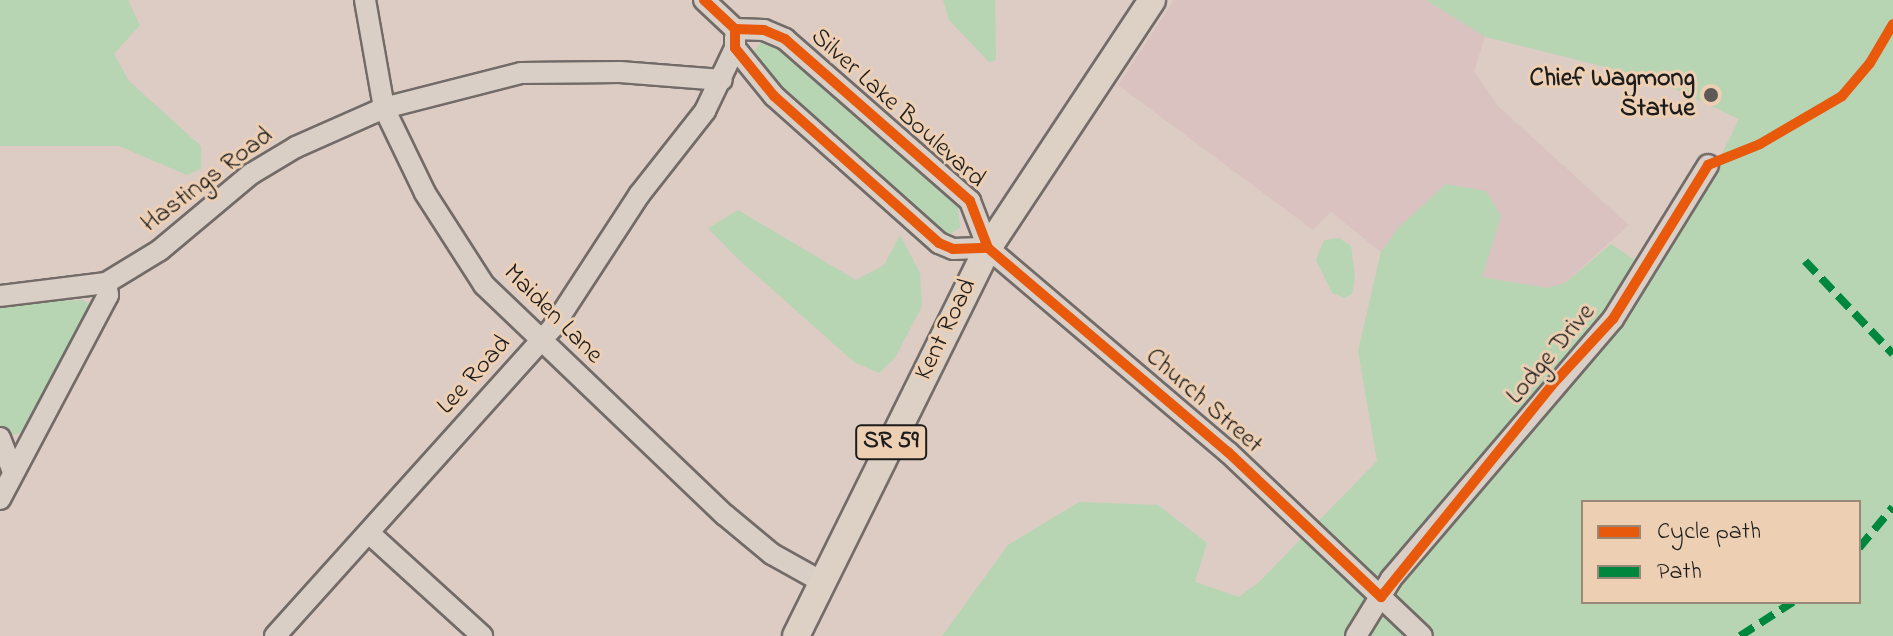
<!DOCTYPE html>
<style>
body{margin:0}
#map{position:relative;width:1893px;height:636px;overflow:hidden;background:#dcccc4;font-family:"Indie Flower",sans-serif}
div>[style]{position:absolute}
.built>*{inset:0;background:#dac2c0}
.green>*{inset:0;background:#b7d4b3}
.roads{filter:drop-shadow(2px 0 #726b68) drop-shadow(-2px 0 #726b68) drop-shadow(0 2px #726b68) drop-shadow(0 -2px #726b68)}
.minor>*{height:20px;margin:-10px;padding:0 10px;transform-origin:10px;border-radius:10px;background:#dacfc6}
.major>*{height:26px;margin:-13px;padding:0 13px;transform-origin:13px;border-radius:13px;background:#ddd1c6}
.quiet>*{height:8px;margin-top:-4px;transform-origin:0;background:repeating-linear-gradient(90deg,#00873e 0 16px,transparent 0 24px)}
.cycleway>*{height:10px;margin:-5px;padding:0 5px;transform-origin:5px;border-radius:5px;background:#e8590c}
.dots>*{width:22px;height:22px;translate:-50% -50%;box-sizing:border-box;border:4px solid #edcfb3;border-radius:50%}
span{translate:-50% -50%;white-space:nowrap;text-align:center;line-height:1.15;-webkit-text-stroke:6px #edcfb3;paint-order:stroke}
.shield-label span{padding:2px 6px;background:#edcfb3;border:2px solid;border-radius:6px;-webkit-text-stroke-width:0}
.shield-label{font-size:24px;color:#1c1c1c;font-weight:700}
.poi-label{font-size:26px;color:#1c1c1c;font-weight:700}
.right{translate:-100% -50%;text-align:right}
.street-label{font-size:26px;color:#1c1c1c}
.legend{position:absolute;left:1581px;top:500px;width:280px;height:104px;box-sizing:border-box;background:#edcfb3;border:2px solid #998777;margin:0;padding:10px 14px;list-style:none;font-size:24px;color:#1c1c1c}
.legend li{display:flex;align-items:center;gap:16px;height:40px}
.legend b{width:40px;border:2px solid #998777}
</style>
<div id="map">
<div class="built">
<i style="clip-path:polygon(1174px 0,1426px 0,1485px 37px,1474px 71px,1499px 107px,1629px 225px,1565px 283px,1547px 288px,1481px 277px,1488px 251px,1398px 228px,1381px 252px,1331px 212px,1313px 230px,1118px 85px)"></i>
</div>
<div class="green">
<i style="clip-path:polygon(0 0,128px 0,140px 25px,114px 54px,129px 81px,201px 146px,201px 169px,187px 175px,119px 146px,0 146px)"></i>
<i style="clip-path:polygon(943px 0,995px 0,996px 60px,989px 62px,949px 20px)"></i>
<i style="clip-path:polygon(evenodd,1426px 0,1893px 0,1893px 636px,942px 636px,1008px 545px,1079px 502px,1158px 505px,1207px 543px,1195px 582px,1239px 597px,1259px 582px,1377px 461px,1358px 351px,1381px 252px,1398px 228px,1446px 184px,1486px 191px,1501px 216px,1482px 277px,1547px 288px,1565px 283px,1611px 244px,1635px 260px,1636px 272px,1703px 192px,1739px 119px,1653px 79px,1485px 37px,1426px 0,1583px 502px,1859px 502px,1859px 602px,1583px 602px,1583px 502px)"></i>
<i style="clip-path:polygon(762px 41px,774px 45px,958px 207px,960px 228px,948px 235px,941px 233px,757px 70px,749px 57px)"></i>
<i style="clip-path:polygon(738px 210px,856px 280px,884px 265px,900px 235px,920px 273px,922px 306px,895px 358px,879px 373px,854px 362px,737px 258px,708px 228px)"></i>
<i style="clip-path:polygon(1339px 238px,1351px 246px,1355px 278px,1352px 294px,1345px 298px,1332px 293px,1316px 260px,1324px 240px)"></i>
<i style="clip-path:polygon(83px 300px,94px 307px,22px 432px,7px 437px,0 426px,0 303px)"></i>
</div>
<div class="roads">
<div class="minor">
<i style="left:365px;top:0;width:110px;rotate:80deg"></i>
<i style="left:384px;top:108px;width:94px;rotate:64.2deg"></i>
<i style="left:425px;top:193px;width:109px;rotate:57.3deg"></i>
<i style="left:484px;top:285px;width:333px;rotate:43.7deg"></i>
<i style="left:725px;top:515px;width:61px;rotate:39.7deg"></i>
<i style="left:772px;top:554px;width:57px;rotate:29.2deg"></i>
<i style="left:704px;top:0;width:42px;rotate:43.1deg"></i>
<i style="left:735px;top:29px;width:29px;rotate:2deg"></i>
<i style="left:764px;top:30px;width:23px;rotate:23deg"></i>
<i style="left:785px;top:39px;width:246px;rotate:41.2deg"></i>
<i style="left:970px;top:201px;width:50px;rotate:69deg"></i>
<i style="left:735px;top:37px;width:11px;rotate:90deg"></i>
<i style="left:735px;top:48px;width:62px;rotate:50.9deg"></i>
<i style="left:774px;top:96px;width:221px;rotate:41.7deg"></i>
<i style="left:939px;top:243px;width:15px;rotate:23deg"></i>
<i style="left:953px;top:249px;width:35px;rotate:-2deg"></i>
<i style="left:988px;top:248px;width:315px;rotate:40.4deg"></i>
<i style="left:1228px;top:452px;width:267px;rotate:43.5deg"></i>
<i style="left:0;top:296px;width:107px;rotate:-7deg"></i>
<i style="left:0;top:438px;width:33px;rotate:69deg"></i>
<i style="left:0;top:499px;width:231px;rotate:-62.1deg"></i>
<i style="left:108px;top:295px;width:12px;rotate:-99deg"></i>
<i style="left:106px;top:283px;width:63px;rotate:-31.4deg"></i>
<i style="left:160px;top:250px;width:119px;rotate:-39.9deg"></i>
<i style="left:251px;top:174px;width:52px;rotate:-31deg"></i>
<i style="left:296px;top:147px;width:96px;rotate:-23.9deg"></i>
<i style="left:384px;top:108px;width:141px;rotate:-14.3deg"></i>
<i style="left:521px;top:73px;width:99px;rotate:-0.6deg"></i>
<i style="left:620px;top:72px;width:102px;rotate:4.5deg"></i>
<i style="left:369px;top:533px;width:153px;rotate:42.3deg"></i>
<i style="left:275px;top:636px;width:416px;rotate:-48deg"></i>
<i style="left:553px;top:327px;width:158px;rotate:-56.9deg"></i>
<i style="left:639px;top:195px;width:107px;rotate:-51.8deg"></i>
<i style="left:705px;top:111px;width:70px;rotate:-64.5deg"></i>
<i style="left:1356px;top:636px;width:67px;rotate:-58.4deg"></i>
<i style="left:1391px;top:579px;width:342px;rotate:-49.5deg"></i>
<i style="left:1613px;top:319px;width:181px;rotate:-58.3deg"></i>
</div>
<div class="major">
<i style="left:796px;top:636px;width:433px;rotate:-63.7deg"></i>
<i style="left:988px;top:248px;width:297px;rotate:-56.5deg"></i>
</div>
</div>
<div class="quiet">
<i style="left:1805px;top:261px;width:128px;rotate:46.6deg"></i>
<i style="left:1859px;top:548px;width:53px;rotate:-50.3deg"></i>
<i style="left:1740px;top:636px;width:63px;rotate:-32.7deg"></i>
</div>
<div class="cycleway">
<i style="left:704px;top:0;width:42px;rotate:43.1deg"></i>
<i style="left:735px;top:29px;width:29px;rotate:2deg"></i>
<i style="left:764px;top:30px;width:23px;rotate:23deg"></i>
<i style="left:785px;top:39px;width:246px;rotate:41.2deg"></i>
<i style="left:970px;top:201px;width:50px;rotate:69deg"></i>
<i style="left:735px;top:29px;width:19px;rotate:90deg"></i>
<i style="left:735px;top:48px;width:62px;rotate:50.9deg"></i>
<i style="left:774px;top:96px;width:221px;rotate:41.7deg"></i>
<i style="left:939px;top:243px;width:15px;rotate:23deg"></i>
<i style="left:953px;top:249px;width:35px;rotate:-2deg"></i>
<i style="left:988px;top:248px;width:315px;rotate:40.4deg"></i>
<i style="left:1228px;top:452px;width:211px;rotate:43.5deg"></i>
<i style="left:1381px;top:597px;width:272px;rotate:-51.1deg"></i>
<i style="left:1552px;top:385px;width:90px;rotate:-47.3deg"></i>
<i style="left:1613px;top:319px;width:181px;rotate:-58.3deg"></i>
<i style="left:1708px;top:165px;width:56px;rotate:-22deg"></i>
<i style="left:1760px;top:144px;width:95px;rotate:-30.3deg"></i>
<i style="left:1842px;top:96px;width:43px;rotate:-49.7deg"></i>
<i style="left:1870px;top:63px;width:45px;rotate:-59.5deg"></i>
</div>
<div class="dots">
<i style="left:1711px;top:95px;background:#5f5a57"></i>
</div>
<div class="shield-label">
<span style="left:891px;top:442px">SR 59</span>
</div>
<div class="poi-label">
<span class="right" style="left:1695px;top:95px">Chief Wagmong<br>Statue</span>
</div>
<div class="street-label">
<span style="left:897px;top:109px;rotate:42deg">Silver Lake Boulevard</span>
<span style="left:208px;top:181px;rotate:-37deg">Hastings Road</span>
<span style="left:552px;top:315px;rotate:45deg">Maiden Lane</span>
<span style="left:947px;top:330px;rotate:-64deg">Kent Road</span>
<span style="left:1552px;top:355px;rotate:-50deg">Lodge Drive</span>
<span style="left:475px;top:376px;rotate:-48deg">Lee Road</span>
<span style="left:1203px;top:402px;rotate:41deg">Church Street</span>
</div>
<ul class="legend">
<li><b style="height:10px;background:#e8590c"></b>Cycle path</li>
<li><b style="height:10px;background:#00873e"></b>Path</li>
</ul>
</div>
